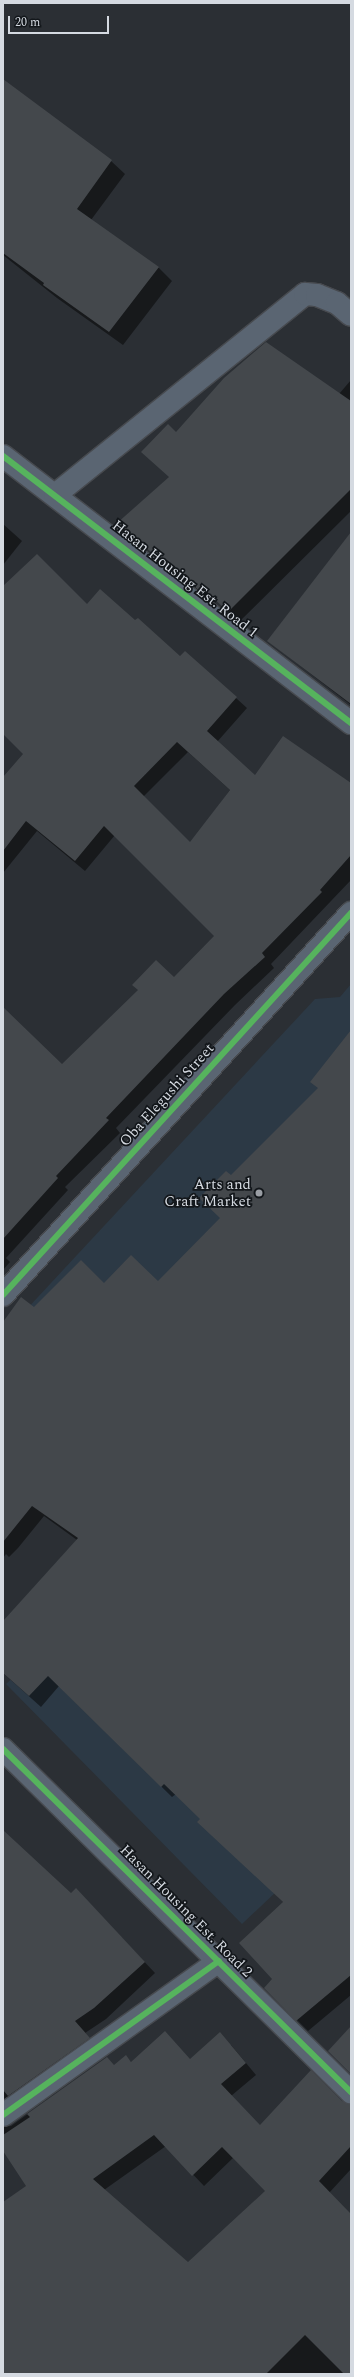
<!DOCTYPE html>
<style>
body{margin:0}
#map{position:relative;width:354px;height:2377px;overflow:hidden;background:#2b2f34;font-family:Spectral,serif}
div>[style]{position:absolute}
.built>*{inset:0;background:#2c3945}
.shadow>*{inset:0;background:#0007}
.building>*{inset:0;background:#44484c}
.roads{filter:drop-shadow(1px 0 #474a4f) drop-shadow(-1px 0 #474a4f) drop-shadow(0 1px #474a4f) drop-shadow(0 -1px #474a4f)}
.minor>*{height:22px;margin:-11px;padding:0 11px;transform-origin:11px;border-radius:11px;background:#5a6572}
.cycleway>*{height:6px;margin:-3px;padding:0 3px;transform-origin:3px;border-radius:3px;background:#56b35d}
.dots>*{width:11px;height:11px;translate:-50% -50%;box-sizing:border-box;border:2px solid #13171b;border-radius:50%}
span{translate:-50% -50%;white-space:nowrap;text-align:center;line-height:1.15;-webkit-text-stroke:3.5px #13171b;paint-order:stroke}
.street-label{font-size:15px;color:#d5dae1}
.poi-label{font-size:15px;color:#d5dae1}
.right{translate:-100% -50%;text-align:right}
.frame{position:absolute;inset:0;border:4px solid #d5dae1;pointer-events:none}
.scale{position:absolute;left:8px;top:16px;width:101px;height:18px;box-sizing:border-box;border:2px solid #d5dae1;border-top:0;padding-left:5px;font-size:12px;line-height:14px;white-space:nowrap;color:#d5dae1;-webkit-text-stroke:3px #13171b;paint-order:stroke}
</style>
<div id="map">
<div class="built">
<i style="clip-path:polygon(351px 984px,351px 1821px,242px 1924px,6px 1684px,200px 1505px,11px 1326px,315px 999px,340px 997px)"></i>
</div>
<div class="shadow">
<i style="clip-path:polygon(3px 80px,111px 161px,125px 174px,91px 220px,159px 268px,172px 281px,123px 345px,57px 298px,3px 255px)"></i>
<i style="clip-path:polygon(351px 380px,351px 511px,239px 622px,214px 598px,211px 601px,117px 524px,170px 477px,176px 434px,339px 394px)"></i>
<i style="clip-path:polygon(3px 524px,22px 541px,3px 565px)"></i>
<i style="clip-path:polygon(351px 534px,351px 705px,268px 641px)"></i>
<i style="clip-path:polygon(evenodd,3px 587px,87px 605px,136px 622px,180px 658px,185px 652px,247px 708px,217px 742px,255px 777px,351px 785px,351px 880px,271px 964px,274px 968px,235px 1005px,116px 1128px,120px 1133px,65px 1187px,68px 1190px,6px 1258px,10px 1262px,3px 1270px,3px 1009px,62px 1066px,174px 978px,216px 936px,115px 835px,85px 871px,37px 831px,3px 873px,3px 779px,25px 754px,3px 722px,3px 587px,188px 752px,230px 790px,190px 844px,143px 797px,188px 752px)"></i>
<i style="clip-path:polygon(351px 1165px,351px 1995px,308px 2031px,265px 1988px,274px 1979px,284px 1903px,176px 1794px,172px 1797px,59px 1686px,41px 1707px,3px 1673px,3px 1622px,77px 1540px,44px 1516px,18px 1548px,9px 1557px,6px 1554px,3px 1558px,3px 1324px,34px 1308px,104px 1285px,158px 1282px,221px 1219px,231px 1177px)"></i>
<i style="clip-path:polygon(3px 1836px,71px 1895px,87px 1901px,155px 1973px,106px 2019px,85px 2033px,100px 2049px,3px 2124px)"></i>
<i style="clip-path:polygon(evenodd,231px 2045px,256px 2075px,231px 2096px,260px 2126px,342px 2102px,351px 2104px,351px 2169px,329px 2193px,351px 2215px,351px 2374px,3px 2374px,3px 2203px,28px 2186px,3px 2149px,3px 2127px,11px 2126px,106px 2058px,114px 2066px,126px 2057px,132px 2063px,190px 2060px,231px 2045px,166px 2146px,204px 2186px,233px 2158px,266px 2191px,188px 2263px,104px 2190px,166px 2146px)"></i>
</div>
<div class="building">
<i style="clip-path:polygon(3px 79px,112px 160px,77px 209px,159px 267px,109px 332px,43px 285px,44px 283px,3px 253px)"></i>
<i style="clip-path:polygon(266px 342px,351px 401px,351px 489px,228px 612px,204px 589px,201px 592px,116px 524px,169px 477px,141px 452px,168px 424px,176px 432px,224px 378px)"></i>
<i style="clip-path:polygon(351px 532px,351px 704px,267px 641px)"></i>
<i style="clip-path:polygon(evenodd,37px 554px,87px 604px,100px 589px,135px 620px,138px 618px,180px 656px,185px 651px,237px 697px,207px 731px,255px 775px,283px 736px,351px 783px,351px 855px,320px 890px,322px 892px,262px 953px,265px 957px,224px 994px,106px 1118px,109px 1120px,56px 1176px,58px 1178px,3px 1239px,3px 1007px,62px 1064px,138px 990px,132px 985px,156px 960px,174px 977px,214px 936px,104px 826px,75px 861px,26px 821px,3px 851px,3px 777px,23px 754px,3px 734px,3px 586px,37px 554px,177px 742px,230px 790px,190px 842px,134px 786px,177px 742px)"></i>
<i style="clip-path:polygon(351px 1030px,351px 1975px,296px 2021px,264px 1988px,272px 1979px,239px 1943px,283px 1902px,197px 1822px,200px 1819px,164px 1784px,161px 1787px,48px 1676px,29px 1696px,3px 1673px,3px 1621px,78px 1538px,32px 1506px,3px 1542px,3px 1322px,21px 1297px,34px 1307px,81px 1260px,104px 1283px,131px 1255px,158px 1281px,220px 1218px,199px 1198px,226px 1171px,231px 1175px,318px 1088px,310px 1082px)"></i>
<i style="clip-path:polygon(3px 1830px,71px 1893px,76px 1888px,145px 1962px,94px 2008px,75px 2021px,90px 2038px,8px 2096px,3px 2090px)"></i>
<i style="clip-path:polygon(351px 2026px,351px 2074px,328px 2051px)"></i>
<i style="clip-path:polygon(evenodd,165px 2031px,190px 2059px,220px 2032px,246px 2063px,221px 2084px,260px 2125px,311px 2070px,342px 2101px,351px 2104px,351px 2146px,319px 2181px,351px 2214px,351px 2374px,344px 2374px,305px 2335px,266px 2374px,3px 2374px,3px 2202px,26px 2186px,3px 2151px,3px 2135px,30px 2117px,27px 2114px,107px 2057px,114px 2065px,126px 2055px,131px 2062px,165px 2031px,154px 2135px,192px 2176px,222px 2147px,265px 2191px,188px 2262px,93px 2179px,154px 2135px)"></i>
</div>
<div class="roads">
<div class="minor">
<i style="left:3px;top:456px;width:439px;rotate:37.5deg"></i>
<i style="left:55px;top:495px;width:321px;rotate:-38.8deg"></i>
<i style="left:305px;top:294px;width:12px;rotate:5deg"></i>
<i style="left:317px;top:295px;width:22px;rotate:22deg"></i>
<i style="left:337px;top:303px;width:18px;rotate:41deg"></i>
<i style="left:3px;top:1295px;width:517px;rotate:-47.67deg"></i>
<i style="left:3px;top:1749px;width:489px;rotate:44.6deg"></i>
<i style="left:3px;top:2115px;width:265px;rotate:-35.5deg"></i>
</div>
</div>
<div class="cycleway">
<i style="left:3px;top:456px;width:439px;rotate:37.5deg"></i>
<i style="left:3px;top:1295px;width:517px;rotate:-47.67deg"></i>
<i style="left:3px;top:1749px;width:489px;rotate:44.6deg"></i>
<i style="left:3px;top:2115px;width:265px;rotate:-35.5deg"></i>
</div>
<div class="dots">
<i style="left:259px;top:1193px;background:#9a9ea4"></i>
</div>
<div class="street-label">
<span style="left:185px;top:579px;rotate:38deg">Hasan Housing Est. Road 1</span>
<span style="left:167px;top:1095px;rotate:-48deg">Oba Elegushi Street</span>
<span style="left:186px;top:1911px;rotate:45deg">Hasan Housing Est. Road 2</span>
</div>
<div class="poi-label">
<span class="right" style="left:251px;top:1193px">Arts and<br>Craft Market</span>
</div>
<div class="frame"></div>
<div class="scale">20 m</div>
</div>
